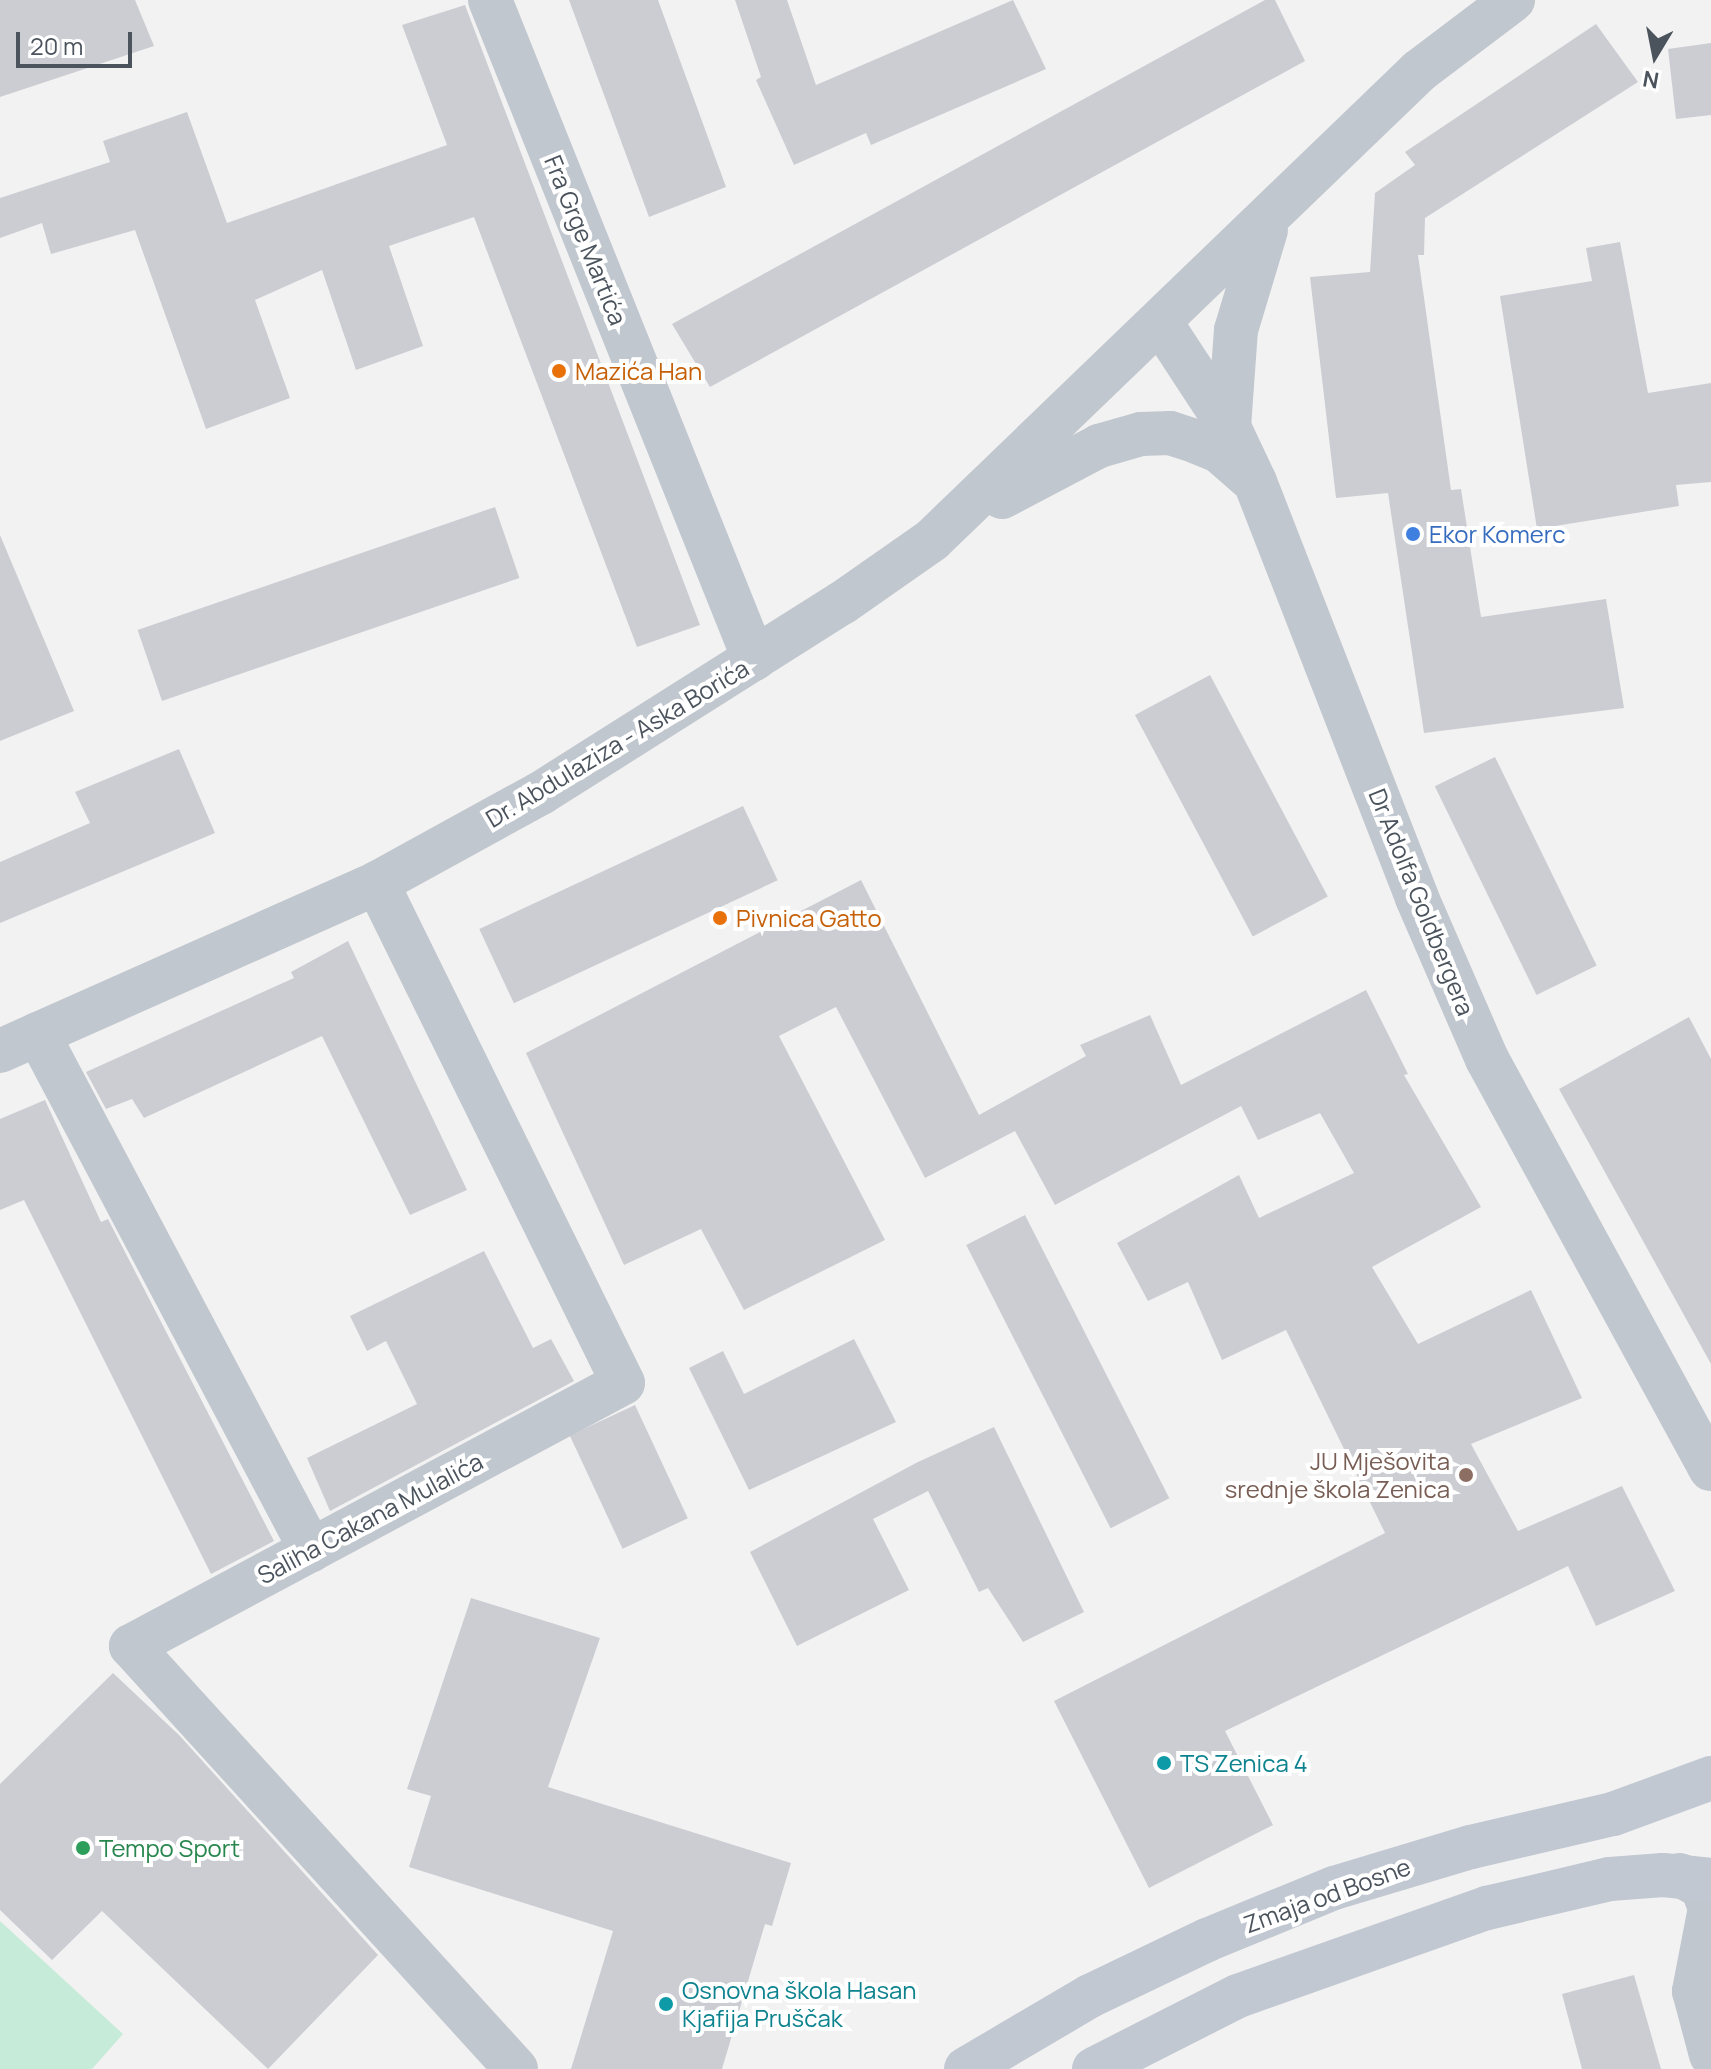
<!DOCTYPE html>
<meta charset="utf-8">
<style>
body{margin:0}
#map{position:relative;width:1711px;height:2069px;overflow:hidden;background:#f3f2f2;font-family:Manrope,sans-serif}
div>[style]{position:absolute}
.green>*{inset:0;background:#c6ebd8}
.building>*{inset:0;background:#cccdd3;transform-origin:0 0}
.minor>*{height:44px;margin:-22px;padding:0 22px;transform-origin:22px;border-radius:22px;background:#c1c7ce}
.secondary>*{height:44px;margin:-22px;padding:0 22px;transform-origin:22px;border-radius:22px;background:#c1c8d2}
.dots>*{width:22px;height:22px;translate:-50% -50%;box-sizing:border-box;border:4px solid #fff;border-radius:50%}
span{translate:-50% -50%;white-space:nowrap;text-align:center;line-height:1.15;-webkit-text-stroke:8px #fff;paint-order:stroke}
.street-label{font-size:24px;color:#4b535d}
.food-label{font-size:24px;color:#c56008}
.left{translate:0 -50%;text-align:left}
.shop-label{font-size:24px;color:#366cbe}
.education-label{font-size:24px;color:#785e54}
.right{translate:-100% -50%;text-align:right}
.culture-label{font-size:24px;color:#0d838f}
.leisure-label{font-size:24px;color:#27864d}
.north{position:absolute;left:1615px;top:16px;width:80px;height:80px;-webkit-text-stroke:6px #fff;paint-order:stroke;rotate:190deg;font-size:22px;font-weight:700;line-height:32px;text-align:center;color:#4b535d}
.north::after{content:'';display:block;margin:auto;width:28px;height:36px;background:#4b535d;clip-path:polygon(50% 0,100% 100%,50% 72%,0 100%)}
.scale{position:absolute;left:16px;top:32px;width:116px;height:36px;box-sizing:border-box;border:4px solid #4b535d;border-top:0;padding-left:10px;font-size:24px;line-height:28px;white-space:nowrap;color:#4b535d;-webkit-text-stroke:6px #fff;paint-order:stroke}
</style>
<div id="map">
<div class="green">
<i style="clip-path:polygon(0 1921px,123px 2034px,92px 2069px,0 2069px)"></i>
</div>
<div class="building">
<i style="clip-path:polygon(0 0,135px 0,154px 46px,0 97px)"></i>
<i style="clip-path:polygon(569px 0,658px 0,726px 187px,649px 217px)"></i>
<i style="clip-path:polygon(735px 0,787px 0,816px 85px,1013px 0,1046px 69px,871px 145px,866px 133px,794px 165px,756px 80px,761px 77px)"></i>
<i style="clip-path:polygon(1265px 0,1275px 0,1305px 61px,710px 387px,672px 324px)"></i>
<i style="clip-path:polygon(465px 5px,700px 625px,637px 647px,474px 217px,389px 246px,423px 346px,356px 370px,322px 270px,255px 300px,290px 398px,206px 429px,135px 230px,51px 254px,42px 223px,0 238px,0 198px,110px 162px,103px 141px,187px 112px,227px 223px,447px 145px,402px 25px)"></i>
<i style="clip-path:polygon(1596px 24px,1638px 82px,1425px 218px,1424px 255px,1418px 255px,1451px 490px,1461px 489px,1481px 617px,1606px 599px,1624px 708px,1424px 733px,1388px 493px,1336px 498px,1310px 277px,1370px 272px,1375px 193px,1415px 165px,1405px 152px)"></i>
<i style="clip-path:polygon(1711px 43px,1711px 115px,1676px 119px,1668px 49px)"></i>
<i style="clip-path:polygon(1620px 242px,1648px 393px,1711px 383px,1711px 482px,1676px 485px,1679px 506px,1537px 529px,1500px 296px,1592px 281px,1586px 248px)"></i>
<i style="left:495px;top:507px;width:75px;height:378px;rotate:71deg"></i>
<i style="clip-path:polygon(0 535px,74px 711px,0 741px)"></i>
<i style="left:1210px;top:675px;width:251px;height:85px;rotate:62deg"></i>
<i style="clip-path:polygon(179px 749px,215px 833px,0 923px,0 862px,90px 823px,75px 792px)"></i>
<i style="left:1495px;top:757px;width:232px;height:67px;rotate:64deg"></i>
<i style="left:743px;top:806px;width:82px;height:291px;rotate:65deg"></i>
<i style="clip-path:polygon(861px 880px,979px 1115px,1086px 1056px,1080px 1045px,1150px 1015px,1181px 1085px,1366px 990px,1408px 1074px,1404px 1075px,1481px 1207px,1372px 1267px,1418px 1344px,1531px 1290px,1582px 1398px,1471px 1444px,1518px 1531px,1622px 1486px,1675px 1591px,1596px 1626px,1568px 1566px,1225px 1731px,1273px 1825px,1149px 1888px,1054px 1701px,1385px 1533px,1286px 1330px,1222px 1360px,1188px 1282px,1148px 1301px,1117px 1243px,1239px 1175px,1259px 1218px,1354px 1173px,1320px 1113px,1258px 1140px,1241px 1106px,1055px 1205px,1015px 1131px,925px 1178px,836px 1007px,779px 1036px,885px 1240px,744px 1310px,701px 1229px,624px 1265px,526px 1053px)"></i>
<i style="clip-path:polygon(348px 941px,467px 1190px,410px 1215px,322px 1036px,144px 1118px,132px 1099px,106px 1109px,86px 1072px,294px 978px,291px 972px)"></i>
<i style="clip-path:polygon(1689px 1017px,1711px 1059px,1711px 1364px,1559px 1089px)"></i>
<i style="clip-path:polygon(45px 1100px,101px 1222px,108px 1219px,274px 1541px,211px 1574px,24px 1200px,0 1210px,0 1119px)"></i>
<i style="left:1025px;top:1215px;width:318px;height:66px;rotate:63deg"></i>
<i style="clip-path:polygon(484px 1251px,533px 1348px,551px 1339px,574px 1381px,330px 1511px,307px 1458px,417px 1404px,386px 1341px,367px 1351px,350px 1316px)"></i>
<i style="clip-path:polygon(854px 1339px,896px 1422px,749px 1490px,689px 1368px,723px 1351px,744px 1394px)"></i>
<i style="left:635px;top:1405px;width:125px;height:72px;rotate:65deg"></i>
<i style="clip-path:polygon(994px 1427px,1084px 1612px,1023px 1642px,988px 1588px,979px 1592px,928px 1491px,873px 1519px,909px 1590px,797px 1646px,750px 1552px,916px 1463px)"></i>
<i style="clip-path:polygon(471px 1598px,600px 1638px,548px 1787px,791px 1863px,772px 1926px,765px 1924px,722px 2069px,571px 2069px,613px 1931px,409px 1867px,431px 1796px,407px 1789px)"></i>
<i style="clip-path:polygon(113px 1673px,179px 1735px,378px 1955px,268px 2069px,102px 1911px,52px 1960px,0 1910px,0 1784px)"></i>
<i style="clip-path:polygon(1634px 1975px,1661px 2069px,1582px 2069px,1562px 1994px)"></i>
</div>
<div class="minor">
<i style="left:490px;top:0;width:710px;rotate:68.17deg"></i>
<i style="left:1161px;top:323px;width:124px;rotate:56.8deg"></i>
<i style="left:1229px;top:427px;width:61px;rotate:64.7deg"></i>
<i style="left:1255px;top:482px;width:446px;rotate:68.7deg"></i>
<i style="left:1417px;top:898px;width:176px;rotate:66.5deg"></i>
<i style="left:1487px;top:1059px;width:467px;rotate:61.4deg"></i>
<i style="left:1229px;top:427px;width:97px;rotate:-85.9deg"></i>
<i style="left:1236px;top:330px;width:104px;rotate:-73.3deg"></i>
<i style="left:1002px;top:497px;width:110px;rotate:-27.7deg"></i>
<i style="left:1099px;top:446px;width:44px;rotate:-15.9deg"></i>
<i style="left:1141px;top:434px;width:29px;rotate:-2deg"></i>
<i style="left:1170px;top:433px;width:28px;rotate:18deg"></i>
<i style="left:1197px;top:442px;width:24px;rotate:22deg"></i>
<i style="left:1219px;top:451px;width:41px;rotate:41.1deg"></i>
<i style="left:377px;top:883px;width:557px;rotate:63.8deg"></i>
<i style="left:623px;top:1383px;width:558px;rotate:151.87deg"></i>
<i style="left:131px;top:1646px;width:572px;rotate:47.69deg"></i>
<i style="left:38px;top:1034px;width:584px;rotate:62.12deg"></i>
<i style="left:0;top:1051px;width:413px;rotate:-24deg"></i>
<i style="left:377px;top:883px;width:187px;rotate:-28.8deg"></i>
<i style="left:541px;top:793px;width:356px;rotate:-32.3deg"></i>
<i style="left:842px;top:603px;width:110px;rotate:-35deg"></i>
<i style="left:932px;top:540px;width:676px;rotate:-43.92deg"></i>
<i style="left:1419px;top:71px;width:118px;rotate:-37.1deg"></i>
<i style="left:1680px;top:1875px;width:25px;rotate:29deg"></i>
<i style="left:1702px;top:1887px;width:22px;rotate:69deg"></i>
<i style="left:1710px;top:1908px;width:85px;rotate:100.9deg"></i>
<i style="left:1694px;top:1991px;width:66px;rotate:75.1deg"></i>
</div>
<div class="secondary">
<i style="left:966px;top:2069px;width:144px;rotate:-30.5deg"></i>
<i style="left:1090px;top:1996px;width:130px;rotate:-25.6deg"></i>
<i style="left:1207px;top:1940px;width:137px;rotate:-22.3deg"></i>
<i style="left:1334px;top:1888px;width:143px;rotate:-16.7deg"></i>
<i style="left:1471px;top:1847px;width:146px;rotate:-13.1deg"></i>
<i style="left:1613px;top:1814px;width:104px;rotate:-20.2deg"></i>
<i style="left:1094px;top:2069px;width:161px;rotate:-26.9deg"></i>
<i style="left:1238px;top:1996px;width:264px;rotate:-19.5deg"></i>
<i style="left:1487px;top:1908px;width:126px;rotate:-13.3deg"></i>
<i style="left:1610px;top:1879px;width:53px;rotate:-4.3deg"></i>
<i style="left:1663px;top:1875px;width:48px;rotate:5.9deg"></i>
</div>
<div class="dots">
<i style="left:559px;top:371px;background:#e8710a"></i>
<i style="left:1413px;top:534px;background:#3f7fe0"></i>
<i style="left:720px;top:918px;background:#e8710a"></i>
<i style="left:1466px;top:1475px;background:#8d6e63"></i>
<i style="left:1164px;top:1763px;background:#0f9aa8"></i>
<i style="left:83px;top:1848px;background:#2e9e5b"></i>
<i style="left:666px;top:2004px;background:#0f9aa8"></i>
</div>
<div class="street-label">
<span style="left:586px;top:240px;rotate:68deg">Fra Grge Martića</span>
<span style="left:617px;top:743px;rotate:-31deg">Dr. Abdulaziza - Aska Borića</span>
<span style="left:1422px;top:902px;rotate:68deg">Dr Adolfa Goldbergera</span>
<span style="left:370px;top:1518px;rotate:-28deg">Saliha Cakana Mulalića</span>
<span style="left:1327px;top:1895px;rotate:-20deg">Zmaja od Bosne</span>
</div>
<div class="food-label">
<span class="left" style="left:575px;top:371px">Mazića Han</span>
<span class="left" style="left:736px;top:918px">Pivnica Gatto</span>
</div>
<div class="shop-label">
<span class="left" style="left:1429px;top:534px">Ekor Komerc</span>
</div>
<div class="education-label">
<span class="right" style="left:1450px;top:1475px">JU Mješovita<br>srednje škola Zenica</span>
</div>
<div class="culture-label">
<span class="left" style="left:1180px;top:1763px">TS Zenica 4</span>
<span class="left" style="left:682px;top:2004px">Osnovna škola Hasan<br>Kjafija Pruščak</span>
</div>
<div class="leisure-label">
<span class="left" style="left:99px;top:1848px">Tempo Sport</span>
</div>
<div class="north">N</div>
<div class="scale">20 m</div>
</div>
